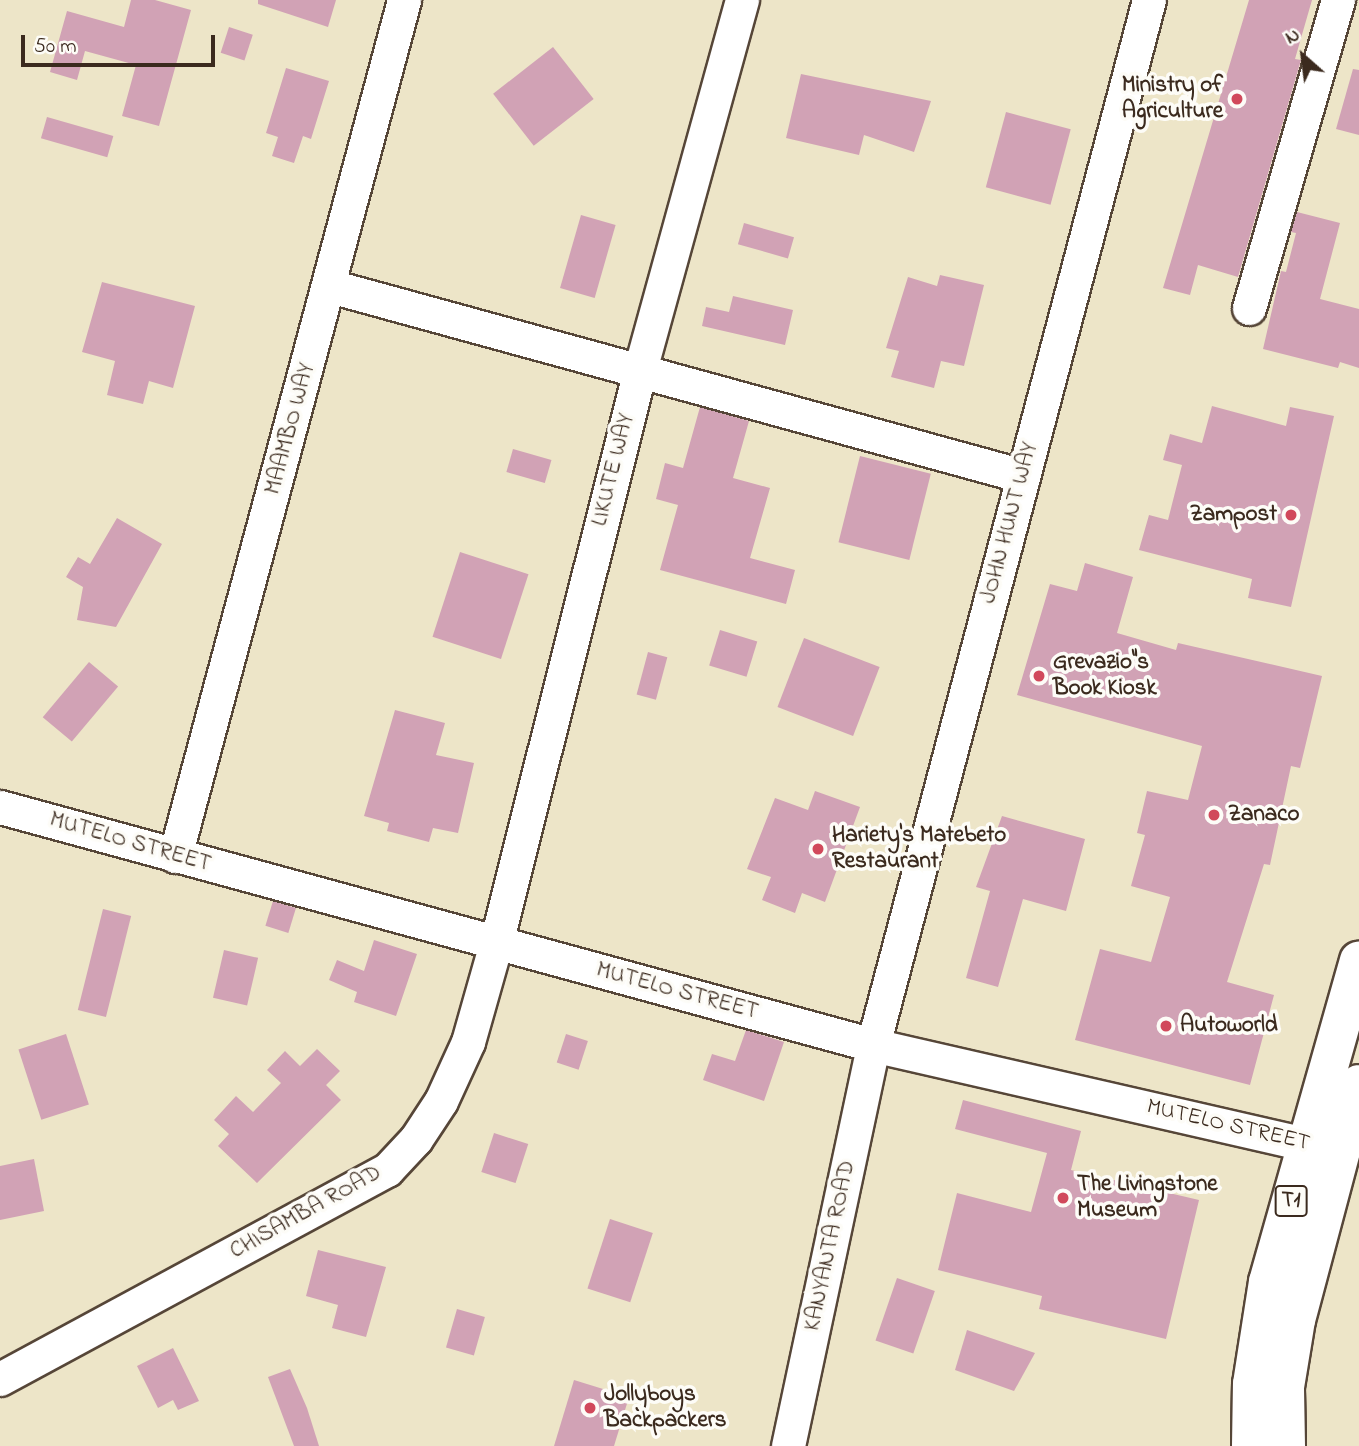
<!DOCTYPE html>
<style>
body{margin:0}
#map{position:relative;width:1359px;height:1446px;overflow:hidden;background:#ede5c8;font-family:"Indie Flower",sans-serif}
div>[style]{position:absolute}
.building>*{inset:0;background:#d1a2b5;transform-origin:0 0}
.roads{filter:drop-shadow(2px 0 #564638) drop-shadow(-2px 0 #564638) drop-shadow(0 2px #564638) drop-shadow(0 -2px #564638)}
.minor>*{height:33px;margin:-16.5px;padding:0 16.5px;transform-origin:16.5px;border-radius:16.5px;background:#fff}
.highway>*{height:38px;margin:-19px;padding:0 19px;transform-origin:19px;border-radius:19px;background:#fff}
.dots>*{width:19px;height:19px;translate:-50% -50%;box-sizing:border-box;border:4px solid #fdfcf7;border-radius:50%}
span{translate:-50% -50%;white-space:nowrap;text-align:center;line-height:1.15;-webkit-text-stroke:7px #fdfcf7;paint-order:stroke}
.shield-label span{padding:2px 5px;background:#fdfcf7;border:2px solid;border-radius:5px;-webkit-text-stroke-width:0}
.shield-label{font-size:21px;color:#3b2a1e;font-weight:700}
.poi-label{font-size:23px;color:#3b2a1e;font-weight:700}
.right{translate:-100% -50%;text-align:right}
.left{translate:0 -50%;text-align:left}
.street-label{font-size:23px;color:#3b2a1e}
.north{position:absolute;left:1268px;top:21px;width:70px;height:70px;-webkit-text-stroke:5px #fdfcf7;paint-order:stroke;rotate:332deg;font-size:19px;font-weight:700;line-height:28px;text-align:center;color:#3b2a1e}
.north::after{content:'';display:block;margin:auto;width:24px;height:32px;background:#3b2a1e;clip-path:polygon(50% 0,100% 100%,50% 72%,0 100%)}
.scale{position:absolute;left:21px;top:35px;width:194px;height:32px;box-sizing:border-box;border:4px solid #3b2a1e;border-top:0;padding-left:9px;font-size:21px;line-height:24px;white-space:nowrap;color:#3b2a1e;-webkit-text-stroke:5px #fdfcf7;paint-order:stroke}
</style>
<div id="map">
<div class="building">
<i style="clip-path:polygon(131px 0,155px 0,191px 10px,159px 126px,122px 116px,136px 65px,85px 51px,77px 80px,50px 72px,67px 11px,124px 27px)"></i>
<i style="clip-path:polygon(258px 0,336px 0,328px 27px,258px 4px)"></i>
<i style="clip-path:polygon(1249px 0,1312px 0,1295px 59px,1301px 60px,1238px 277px,1198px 265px,1190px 295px,1163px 288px)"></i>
<i style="left:229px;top:27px;width:25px;height:27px;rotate:18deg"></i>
<i style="left:553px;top:47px;width:66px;height:76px;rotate:52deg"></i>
<i style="clip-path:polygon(286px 68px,329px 81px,311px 139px,303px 136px,294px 163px,272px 156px,278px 137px,266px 133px)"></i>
<i style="clip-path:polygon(1353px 69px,1359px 70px,1359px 135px,1336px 129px)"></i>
<i style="clip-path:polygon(801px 74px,931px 101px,914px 152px,864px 135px,859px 155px,786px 138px)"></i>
<i style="left:1006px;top:112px;width:67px;height:78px;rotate:15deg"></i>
<i style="left:47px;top:117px;width:69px;height:22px;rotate:16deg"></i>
<i style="clip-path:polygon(1297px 212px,1340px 223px,1320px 299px,1359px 309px,1359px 368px,1340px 362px,1338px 368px,1263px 349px,1281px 271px,1286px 272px,1296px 233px,1291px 232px)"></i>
<i style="left:581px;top:215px;width:36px;height:76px;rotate:16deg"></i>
<i style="left:744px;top:223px;width:52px;height:22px;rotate:16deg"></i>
<i style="clip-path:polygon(940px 275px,984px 285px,964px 366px,941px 361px,934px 388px,891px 377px,899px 351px,886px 348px,908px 277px,937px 286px)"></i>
<i style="clip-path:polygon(102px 282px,195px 306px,173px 388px,149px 381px,143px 404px,107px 395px,115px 361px,82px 352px)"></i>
<i style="clip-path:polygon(733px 296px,793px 310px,785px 345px,702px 326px,706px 307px,729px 312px)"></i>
<i style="clip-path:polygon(1212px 406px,1286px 426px,1290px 407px,1334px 416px,1291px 607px,1248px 598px,1252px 579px,1139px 550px,1149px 515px,1168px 520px,1182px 465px,1163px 460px,1170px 434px,1202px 443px)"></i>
<i style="clip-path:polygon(700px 407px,749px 421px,733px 478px,770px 488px,750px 558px,795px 570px,786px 604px,660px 570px,678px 505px,656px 499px,665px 463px,683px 468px)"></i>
<i style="left:513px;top:449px;width:40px;height:24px;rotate:16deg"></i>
<i style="left:860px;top:456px;width:73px;height:89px;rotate:14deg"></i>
<i style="clip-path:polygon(117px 518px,162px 544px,116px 627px,77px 620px,83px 587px,66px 577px,78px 557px,90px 564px)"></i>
<i style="left:460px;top:552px;width:72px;height:89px;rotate:18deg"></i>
<i style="clip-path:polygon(1085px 563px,1133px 577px,1117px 633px,1176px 650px,1178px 643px,1322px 676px,1300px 768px,1291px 766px,1270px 865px,1264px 864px,1227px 982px,1274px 995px,1250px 1085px,1075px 1040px,1100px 949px,1151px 962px,1170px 897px,1131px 886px,1145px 835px,1137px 833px,1147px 791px,1188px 800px,1202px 746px,1017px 695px,1050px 584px,1077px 591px)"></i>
<i style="left:720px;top:630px;width:39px;height:37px;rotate:17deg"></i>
<i style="left:804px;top:638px;width:81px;height:74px;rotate:21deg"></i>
<i style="left:648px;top:652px;width:20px;height:44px;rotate:15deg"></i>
<i style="left:89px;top:662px;width:38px;height:72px;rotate:40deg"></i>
<i style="clip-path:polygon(395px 710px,445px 723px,436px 755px,474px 763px,458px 833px,433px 828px,429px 842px,387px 831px,389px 823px,364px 816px)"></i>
<i style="clip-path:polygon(815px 791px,860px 807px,825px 902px,802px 893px,795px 913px,762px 900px,771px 877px,747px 869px,775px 798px,808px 810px)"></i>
<i style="clip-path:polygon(1002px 816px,1085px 839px,1066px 911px,1023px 899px,998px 987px,966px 978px,990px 891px,976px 887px)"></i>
<i style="left:273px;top:901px;width:24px;height:26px;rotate:17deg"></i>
<i style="left:103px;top:909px;width:29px;height:104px;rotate:14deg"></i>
<i style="clip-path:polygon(374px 940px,417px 954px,396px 1016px,354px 1002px,357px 992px,329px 980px,337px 960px,364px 971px)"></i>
<i style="left:224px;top:950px;width:35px;height:49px;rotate:13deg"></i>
<i style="clip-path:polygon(746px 1030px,784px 1042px,764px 1101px,703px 1080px,712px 1054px,735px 1061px)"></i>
<i style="left:66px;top:1034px;width:74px;height:50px;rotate:72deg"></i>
<i style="left:566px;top:1034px;width:23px;height:30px;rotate:18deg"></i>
<i style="clip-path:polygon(317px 1049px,340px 1071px,326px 1085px,341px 1100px,257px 1183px,218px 1146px,229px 1134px,214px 1120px,236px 1096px,253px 1112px,281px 1083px,267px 1070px,285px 1051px,300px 1066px)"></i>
<i style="clip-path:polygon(963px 1100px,1081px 1131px,1071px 1170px,1199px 1200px,1166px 1339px,1039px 1309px,1042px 1296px,938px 1270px,957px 1193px,1031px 1212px,1047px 1153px,955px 1129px)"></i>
<i style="left:494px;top:1133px;width:36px;height:41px;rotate:18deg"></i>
<i style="clip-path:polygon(34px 1159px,44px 1211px,0 1220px,0 1166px)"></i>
<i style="left:610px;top:1219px;width:45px;height:73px;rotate:18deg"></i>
<i style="clip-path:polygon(318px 1250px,386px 1267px,366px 1337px,332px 1328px,338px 1305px,306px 1296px)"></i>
<i style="left:897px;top:1278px;width:40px;height:66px;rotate:19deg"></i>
<i style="left:457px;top:1309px;width:29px;height:40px;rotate:16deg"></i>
<i style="clip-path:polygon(967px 1330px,1035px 1353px,1014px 1391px,955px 1370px)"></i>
<i style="clip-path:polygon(173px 1348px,199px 1401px,178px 1410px,173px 1400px,158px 1408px,137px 1366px)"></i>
<i style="clip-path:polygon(290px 1369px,307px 1408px,319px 1446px,294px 1446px,268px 1377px)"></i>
<i style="clip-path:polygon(574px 1380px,629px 1397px,614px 1446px,554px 1446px)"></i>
</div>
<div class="roads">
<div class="minor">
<i style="left:330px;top:286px;width:719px;rotate:15.33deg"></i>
<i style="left:1249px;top:308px;width:321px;rotate:-73.9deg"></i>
<i style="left:0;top:807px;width:905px;rotate:15.25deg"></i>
<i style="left:873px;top:1045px;width:472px;rotate:12.9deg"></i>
<i style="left:175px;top:856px;width:886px;rotate:-75.02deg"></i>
<i style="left:0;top:1379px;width:440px;rotate:-28.4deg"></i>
<i style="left:387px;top:1170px;width:42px;rotate:-46.9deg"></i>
<i style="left:416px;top:1139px;width:45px;rotate:-56.7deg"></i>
<i style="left:441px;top:1101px;width:65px;rotate:-65.4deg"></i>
<i style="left:468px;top:1042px;width:103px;rotate:-74.2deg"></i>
<i style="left:496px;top:943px;width:591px;rotate:-75.89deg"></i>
<i style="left:640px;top:370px;width:384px;rotate:-74.6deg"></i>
<i style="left:788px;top:1446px;width:410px;rotate:-78deg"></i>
<i style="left:873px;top:1045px;width:1081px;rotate:-75.21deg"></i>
</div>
<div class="highway">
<i style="left:1251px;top:1446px;width:62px;rotate:-89.1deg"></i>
<i style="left:1252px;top:1384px;width:103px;rotate:-81.1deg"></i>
<i style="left:1268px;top:1282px;width:334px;rotate:-74.2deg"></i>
<i style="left:1286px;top:1446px;width:59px;rotate:-91deg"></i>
<i style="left:1285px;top:1387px;width:68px;rotate:-80.7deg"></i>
<i style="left:1296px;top:1320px;width:244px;rotate:-75.1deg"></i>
</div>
</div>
<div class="dots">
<i style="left:1237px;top:99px;background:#d1495b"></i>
<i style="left:1291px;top:515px;background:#d1495b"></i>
<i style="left:1039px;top:676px;background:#d1495b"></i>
<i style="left:1214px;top:815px;background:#d1495b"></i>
<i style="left:818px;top:849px;background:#d1495b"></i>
<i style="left:1166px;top:1026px;background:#d1495b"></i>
<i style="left:1063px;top:1198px;background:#d1495b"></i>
<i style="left:590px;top:1408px;background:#d1495b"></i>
</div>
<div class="shield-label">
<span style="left:1291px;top:1201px">T1</span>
</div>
<div class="poi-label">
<span class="right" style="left:1223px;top:99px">Ministry of<br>Agriculture</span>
<span class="right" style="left:1277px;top:515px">Zampost</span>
<span class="left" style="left:1053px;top:676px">Grevazio"s<br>Book Kiosk</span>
<span class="left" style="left:1228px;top:815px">Zanaco</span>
<span class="left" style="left:832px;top:849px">Hariety's Matebeto<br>Restaurant</span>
<span class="left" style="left:1180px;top:1026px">Autoworld</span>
<span class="left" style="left:1077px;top:1198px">The Livingstone<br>Museum</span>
<span class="left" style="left:604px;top:1408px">Jollyboys<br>Backpackers</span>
</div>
<div class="street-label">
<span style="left:291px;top:429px;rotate:-75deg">MAAMBO WAY</span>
<span style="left:614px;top:470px;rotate:-76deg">LIKUTE WAY</span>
<span style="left:1010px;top:523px;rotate:-75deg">JOHN HUNT WAY</span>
<span style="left:130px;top:843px;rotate:16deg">MUTELO STREET</span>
<span style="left:677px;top:992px;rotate:15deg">MUTELO STREET</span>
<span style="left:1228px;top:1126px;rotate:13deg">MUTELO STREET</span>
<span style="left:306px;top:1213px;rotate:-29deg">CHISAMBA ROAD</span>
<span style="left:831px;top:1246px;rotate:-78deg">KANYANTA ROAD</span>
</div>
<div class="north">N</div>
<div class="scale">50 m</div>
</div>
